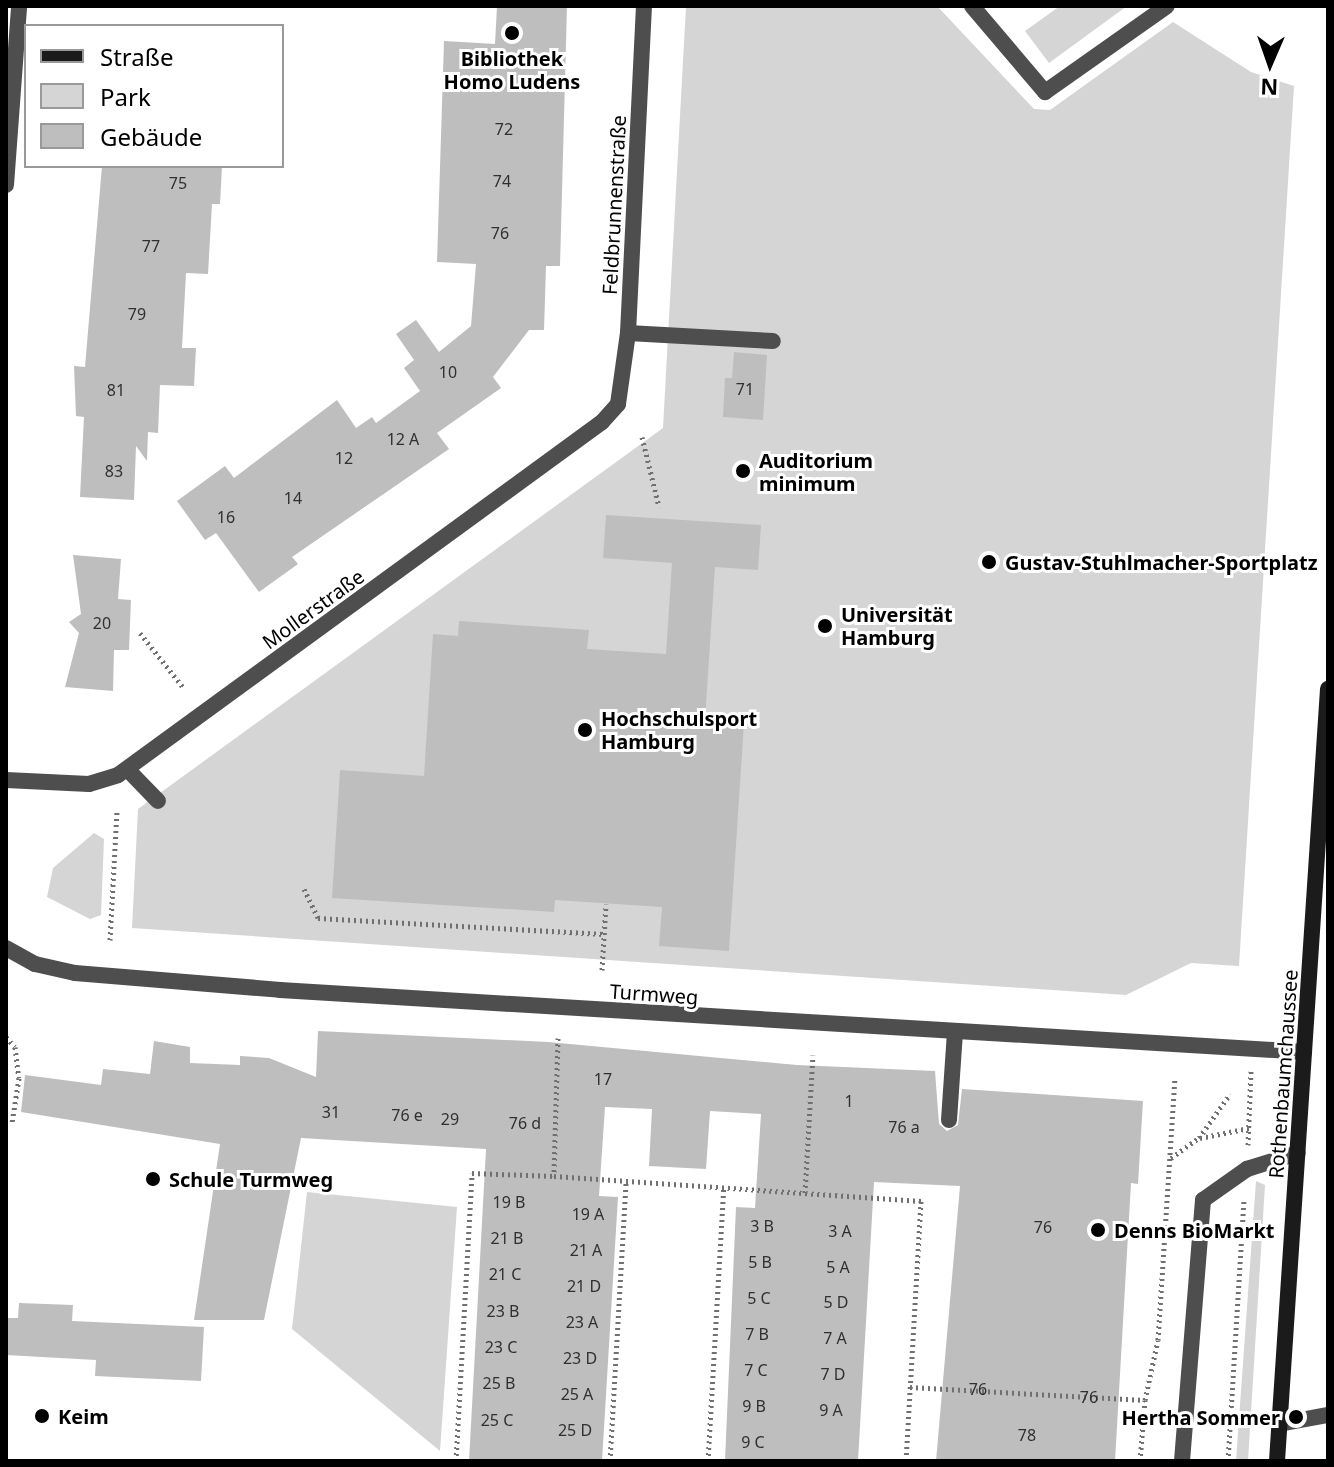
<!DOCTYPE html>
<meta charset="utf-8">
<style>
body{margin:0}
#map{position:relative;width:1334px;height:1467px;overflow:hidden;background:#fff;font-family:"Noto Sans",sans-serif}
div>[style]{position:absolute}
.green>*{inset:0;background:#d5d5d5}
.building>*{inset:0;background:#bebebe}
.path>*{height:5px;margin-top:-2.5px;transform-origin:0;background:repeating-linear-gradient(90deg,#707070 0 2px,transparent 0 6px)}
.service>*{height:16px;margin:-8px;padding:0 8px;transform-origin:8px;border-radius:8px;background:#4e4e4e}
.minor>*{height:16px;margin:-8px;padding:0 8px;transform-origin:8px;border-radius:8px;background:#4e4e4e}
.secondary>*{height:16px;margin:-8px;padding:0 8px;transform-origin:8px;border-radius:8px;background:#1b1b1b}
.dots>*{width:22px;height:22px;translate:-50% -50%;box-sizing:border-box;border:4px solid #fff;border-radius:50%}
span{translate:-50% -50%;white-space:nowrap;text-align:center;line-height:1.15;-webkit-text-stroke:6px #fff;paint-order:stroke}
.number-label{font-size:16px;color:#303030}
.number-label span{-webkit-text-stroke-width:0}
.poi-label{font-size:20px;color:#000;font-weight:700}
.left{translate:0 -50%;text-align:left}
.right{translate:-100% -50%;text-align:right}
.street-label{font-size:20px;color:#000}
.frame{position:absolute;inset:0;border:8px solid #000;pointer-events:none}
.legend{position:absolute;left:24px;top:24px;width:260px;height:144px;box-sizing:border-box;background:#fff;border:2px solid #999;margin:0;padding:10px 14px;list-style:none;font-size:24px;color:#000}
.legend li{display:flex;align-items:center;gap:16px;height:40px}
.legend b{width:40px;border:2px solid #999}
.north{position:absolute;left:1230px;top:24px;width:80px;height:80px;-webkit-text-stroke:6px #fff;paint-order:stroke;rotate:182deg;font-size:22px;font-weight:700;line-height:32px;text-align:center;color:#000}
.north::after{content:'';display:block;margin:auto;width:28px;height:36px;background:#000;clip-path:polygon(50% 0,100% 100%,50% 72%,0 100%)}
</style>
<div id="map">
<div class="green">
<i style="clip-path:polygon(686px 6px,937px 6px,1034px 109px,1050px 110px,1173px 22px,1251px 72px,1294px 86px,1239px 966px,1191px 963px,1126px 995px,132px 928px,138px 809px,663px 428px)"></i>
<i style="clip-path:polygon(1060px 6px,1127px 6px,1049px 63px,1025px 31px)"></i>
<i style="clip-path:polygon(94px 833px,104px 839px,101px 915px,90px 919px,47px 897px,53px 868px)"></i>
<i style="clip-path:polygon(1256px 1181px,1265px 1185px,1248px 1461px,1236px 1461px)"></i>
<i style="clip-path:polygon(307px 1192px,457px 1207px,440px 1451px,292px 1329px)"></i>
</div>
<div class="building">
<i style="clip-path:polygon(497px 6px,567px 6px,560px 266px,546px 266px,544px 330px,529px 330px,493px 377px,501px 388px,437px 433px,449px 449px,292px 557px,298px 564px,259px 592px,216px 533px,205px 540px,177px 501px,225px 466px,234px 478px,337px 400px,356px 428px,372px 417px,376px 423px,420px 391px,404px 368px,414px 360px,396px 334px,416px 320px,439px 352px,471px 326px,476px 264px,437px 262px,444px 41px,495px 44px)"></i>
<i style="clip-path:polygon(102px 166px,222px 166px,220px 204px,212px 204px,208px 274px,186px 273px,182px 348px,196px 348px,194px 386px,160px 385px,158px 433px,148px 432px,147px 461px,136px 446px,134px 500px,80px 497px,84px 417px,76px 416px,74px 366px,85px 367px)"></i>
<i style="clip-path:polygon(734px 352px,767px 355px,763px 420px,723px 417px,725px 378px,732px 378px)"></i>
<i style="clip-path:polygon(606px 515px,761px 525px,758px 570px,715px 567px,705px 720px,744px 723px,729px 951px,659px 946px,662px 907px,555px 900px,554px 912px,332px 898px,340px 770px,424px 776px,433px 634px,458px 636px,459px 621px,589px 630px,587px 649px,666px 654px,672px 563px,603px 558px)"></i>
<i style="clip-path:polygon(73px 555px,121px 559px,118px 599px,131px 600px,129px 650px,114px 650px,113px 691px,65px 687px,79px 633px,69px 622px,81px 614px)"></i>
<i style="clip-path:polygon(318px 1031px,548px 1042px,797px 1065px,935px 1071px,939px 1124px,947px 1131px,958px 1125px,962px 1089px,1143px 1101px,1138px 1184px,1131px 1183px,1115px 1461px,936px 1461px,960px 1186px,874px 1182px,858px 1461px,725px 1461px,736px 1207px,755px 1208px,761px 1114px,710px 1111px,706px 1169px,649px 1166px,652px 1109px,605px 1107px,599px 1196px,618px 1197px,602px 1461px,469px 1461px,486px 1149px,301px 1138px,264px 1320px,194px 1320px,220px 1144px,21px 1112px,25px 1075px,101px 1085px,103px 1069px,150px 1074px,154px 1041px,190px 1047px,190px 1063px,240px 1065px,240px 1056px,269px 1058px,316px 1077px)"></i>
<i style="clip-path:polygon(19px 1303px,73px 1305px,72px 1321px,204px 1327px,201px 1381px,95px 1376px,96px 1360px,6px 1355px,6px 1318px,18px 1318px)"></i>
</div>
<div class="path">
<i style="left:642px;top:437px;width:72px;rotate:76.3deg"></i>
<i style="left:140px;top:633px;width:69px;rotate:51.5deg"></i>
<i style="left:304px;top:889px;width:32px;rotate:64deg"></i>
<i style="left:318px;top:918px;width:286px;rotate:3.2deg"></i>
<i style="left:110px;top:940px;width:130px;rotate:-86.9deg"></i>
<i style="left:602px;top:970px;width:66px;rotate:-86.5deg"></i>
<i style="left:6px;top:1037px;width:13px;rotate:48deg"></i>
<i style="left:15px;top:1047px;width:31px;rotate:83deg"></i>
<i style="left:19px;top:1078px;width:46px;rotate:98.8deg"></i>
<i style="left:558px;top:1038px;width:138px;rotate:91.7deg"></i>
<i style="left:554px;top:1176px;width:368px;rotate:3.9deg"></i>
<i style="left:921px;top:1201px;width:260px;rotate:93.3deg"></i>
<i style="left:1200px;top:1138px;width:50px;rotate:-11.5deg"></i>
<i style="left:1248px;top:1145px;width:74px;rotate:-87.7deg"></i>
<i style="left:1171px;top:1158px;width:34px;rotate:-36deg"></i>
<i style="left:1199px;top:1138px;width:54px;rotate:-54.8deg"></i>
<i style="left:805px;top:1193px;width:138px;rotate:-86.7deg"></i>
<i style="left:910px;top:1387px;width:235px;rotate:3.2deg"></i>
<i style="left:456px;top:1461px;width:288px;rotate:-86.8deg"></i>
<i style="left:472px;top:1173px;width:82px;rotate:2.1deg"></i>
<i style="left:610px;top:1461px;width:279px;rotate:-86.7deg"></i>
<i style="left:708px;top:1461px;width:274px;rotate:-86.7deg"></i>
<i style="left:1140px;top:1461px;width:61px;rotate:-85.3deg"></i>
<i style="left:1145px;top:1400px;width:61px;rotate:-77.8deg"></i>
<i style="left:1158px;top:1340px;width:262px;rotate:-86.3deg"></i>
<i style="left:1228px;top:1461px;width:262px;rotate:-86.5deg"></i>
</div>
<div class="service">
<i style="left:972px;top:6px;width:113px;rotate:49.7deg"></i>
<i style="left:1045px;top:92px;width:149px;rotate:-35.2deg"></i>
<i style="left:628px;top:333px;width:145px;rotate:3.2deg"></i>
<i style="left:128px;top:770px;width:43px;rotate:45.9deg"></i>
<i style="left:949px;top:1120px;width:87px;rotate:-86.1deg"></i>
<i style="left:1182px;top:1461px;width:262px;rotate:-85.4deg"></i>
<i style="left:1203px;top:1200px;width:54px;rotate:-35.2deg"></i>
<i style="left:1247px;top:1169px;width:53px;rotate:-17.4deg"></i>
</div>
<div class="minor">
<i style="left:6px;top:185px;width:179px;rotate:-85.8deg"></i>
<i style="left:6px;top:780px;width:83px;rotate:2.8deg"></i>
<i style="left:89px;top:784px;width:30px;rotate:-17deg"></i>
<i style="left:118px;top:775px;width:599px;rotate:-36.1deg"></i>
<i style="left:602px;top:422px;width:24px;rotate:-48deg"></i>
<i style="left:618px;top:404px;width:72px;rotate:-82deg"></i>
<i style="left:628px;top:333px;width:327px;rotate:-87.2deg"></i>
<i style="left:6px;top:948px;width:33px;rotate:29deg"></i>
<i style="left:35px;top:964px;width:41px;rotate:12.7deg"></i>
<i style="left:75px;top:973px;width:206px;rotate:4.7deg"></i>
<i style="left:280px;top:990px;width:1026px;rotate:3.46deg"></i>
<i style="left:1279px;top:1424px;width:50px;rotate:-10.4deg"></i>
</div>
<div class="secondary">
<i style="left:1277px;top:1461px;width:774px;rotate:-86.22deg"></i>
</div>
<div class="dots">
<i style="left:512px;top:33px;background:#000"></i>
<i style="left:743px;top:471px;background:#000"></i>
<i style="left:989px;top:562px;background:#000"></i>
<i style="left:825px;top:626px;background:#000"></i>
<i style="left:585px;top:730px;background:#000"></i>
<i style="left:153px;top:1179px;background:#000"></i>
<i style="left:1098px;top:1230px;background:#000"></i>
<i style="left:42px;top:1416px;background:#000"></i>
<i style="left:1296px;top:1417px;background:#000"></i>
</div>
<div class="number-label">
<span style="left:504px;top:129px">72</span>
<span style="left:502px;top:181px">74</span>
<span style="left:178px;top:183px">75</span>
<span style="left:500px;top:233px">76</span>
<span style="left:151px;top:246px">77</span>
<span style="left:137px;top:314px">79</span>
<span style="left:448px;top:372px">10</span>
<span style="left:745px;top:389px">71</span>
<span style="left:116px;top:390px">81</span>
<span style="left:403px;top:439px">12 A</span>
<span style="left:344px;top:458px">12</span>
<span style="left:114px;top:471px">83</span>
<span style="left:293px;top:498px">14</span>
<span style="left:226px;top:517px">16</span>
<span style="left:102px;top:623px">20</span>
<span style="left:603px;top:1079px">17</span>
<span style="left:849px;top:1101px">1</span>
<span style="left:331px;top:1112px">31</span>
<span style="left:407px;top:1115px">76 e</span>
<span style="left:450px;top:1119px">29</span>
<span style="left:525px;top:1123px">76 d</span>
<span style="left:904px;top:1127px">76 a</span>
<span style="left:509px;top:1202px">19 B</span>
<span style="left:588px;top:1214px">19 A</span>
<span style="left:762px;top:1226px">3 B</span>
<span style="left:1043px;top:1227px">76</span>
<span style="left:840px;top:1231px">3 A</span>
<span style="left:507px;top:1238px">21 B</span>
<span style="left:586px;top:1250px">21 A</span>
<span style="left:760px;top:1262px">5 B</span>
<span style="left:838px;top:1267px">5 A</span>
<span style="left:505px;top:1274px">21 C</span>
<span style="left:584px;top:1286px">21 D</span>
<span style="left:759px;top:1298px">5 C</span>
<span style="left:836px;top:1302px">5 D</span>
<span style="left:503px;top:1311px">23 B</span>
<span style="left:582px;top:1322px">23 A</span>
<span style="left:757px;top:1334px">7 B</span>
<span style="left:835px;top:1338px">7 A</span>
<span style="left:501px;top:1347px">23 C</span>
<span style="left:580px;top:1358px">23 D</span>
<span style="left:756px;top:1370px">7 C</span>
<span style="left:833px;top:1374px">7 D</span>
<span style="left:499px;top:1383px">25 B</span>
<span style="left:978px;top:1389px">76</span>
<span style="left:577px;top:1394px">25 A</span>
<span style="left:1089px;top:1397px">76</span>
<span style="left:754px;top:1406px">9 B</span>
<span style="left:831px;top:1410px">9 A</span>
<span style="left:497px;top:1420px">25 C</span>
<span style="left:575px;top:1430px">25 D</span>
<span style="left:1027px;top:1435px">78</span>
<span style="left:753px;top:1442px">9 C</span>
</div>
<div class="poi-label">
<span style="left:512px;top:70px">Bibliothek<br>Homo Ludens</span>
<span class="left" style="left:759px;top:472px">Auditorium<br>minimum</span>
<span class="left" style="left:1005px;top:562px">Gustav-Stuhlmacher-Sportplatz</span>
<span class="left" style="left:841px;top:626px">Universität<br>Hamburg</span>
<span class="left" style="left:601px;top:730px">Hochschulsport<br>Hamburg</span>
<span class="left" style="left:169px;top:1179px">Schule Turmweg</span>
<span class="left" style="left:1114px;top:1230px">Denns BioMarkt</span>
<span class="left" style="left:58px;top:1416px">Keim</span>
<span class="right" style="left:1280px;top:1417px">Hertha Sommer</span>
</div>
<div class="street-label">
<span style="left:614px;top:205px;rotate:-87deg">Feldbrunnenstraße</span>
<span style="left:313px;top:609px;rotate:-36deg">Mollerstraße</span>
<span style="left:654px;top:994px;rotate:4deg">Turmweg</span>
<span style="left:1283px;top:1074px;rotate:-86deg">Rothenbaumchaussee</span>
</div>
<div class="frame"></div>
<ul class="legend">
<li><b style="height:10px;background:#1b1b1b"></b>Straße</li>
<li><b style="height:22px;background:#d5d5d5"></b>Park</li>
<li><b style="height:22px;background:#bebebe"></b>Gebäude</li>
</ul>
<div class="north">N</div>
</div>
